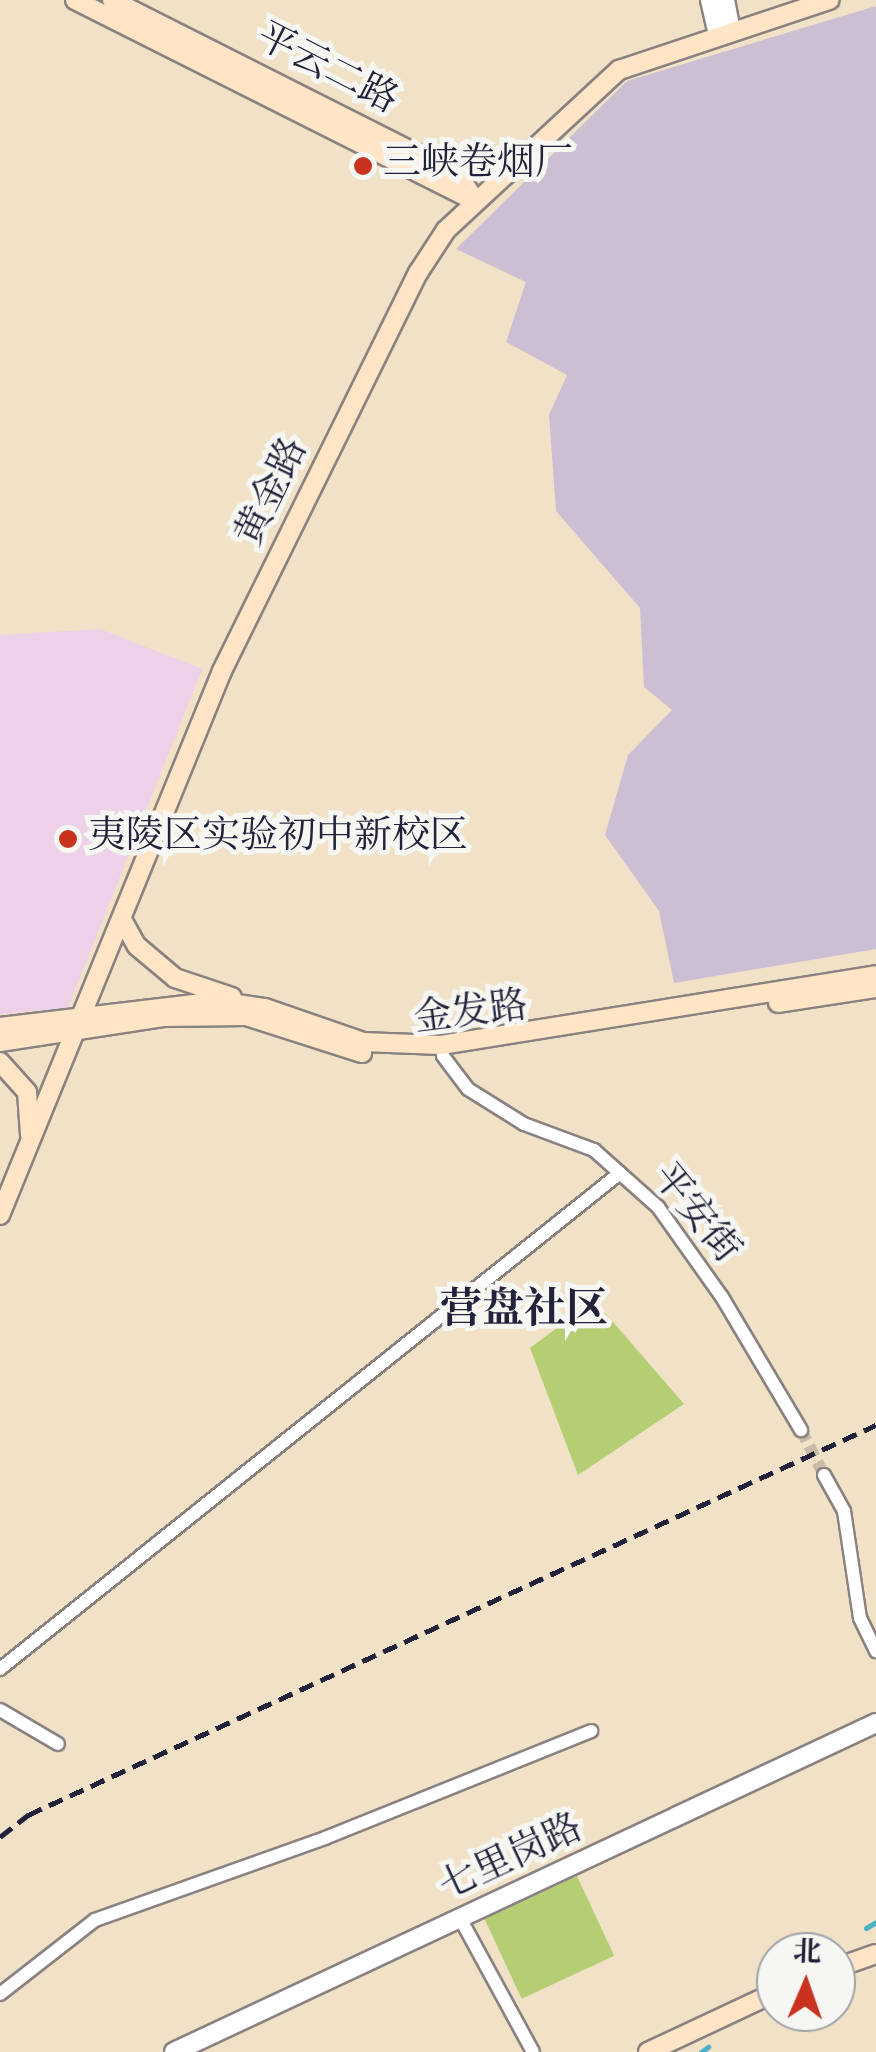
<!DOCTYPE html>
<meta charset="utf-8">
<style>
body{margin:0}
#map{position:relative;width:876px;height:2052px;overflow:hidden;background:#f1e1c6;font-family:"Sorts Mill Goudy","Noto Serif SC",serif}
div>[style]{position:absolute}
.built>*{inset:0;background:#edd1e9}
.industrial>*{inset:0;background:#ccbfd4}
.green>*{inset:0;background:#b6ce73;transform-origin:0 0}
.stream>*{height:5px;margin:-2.5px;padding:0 2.5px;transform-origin:2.5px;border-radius:2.5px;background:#49b2c8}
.minor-tunnel>*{height:12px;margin-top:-6px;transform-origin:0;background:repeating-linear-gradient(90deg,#c8bbaa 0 12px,transparent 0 18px)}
.roads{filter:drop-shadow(2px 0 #8a8280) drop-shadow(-2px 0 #8a8280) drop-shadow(0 2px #8a8280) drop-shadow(0 -2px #8a8280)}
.minor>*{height:12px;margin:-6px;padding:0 6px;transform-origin:6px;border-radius:6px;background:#fff}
.tertiary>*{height:18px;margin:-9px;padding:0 9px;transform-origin:9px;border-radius:9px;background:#fff}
.secondary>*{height:18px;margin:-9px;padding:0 9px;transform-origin:9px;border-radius:9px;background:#ffe4c6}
.rail>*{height:5px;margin-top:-2.5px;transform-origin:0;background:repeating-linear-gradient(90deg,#22223b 0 15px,transparent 0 23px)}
.dots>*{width:28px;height:28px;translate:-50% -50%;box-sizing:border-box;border:5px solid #f6f6f2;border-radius:50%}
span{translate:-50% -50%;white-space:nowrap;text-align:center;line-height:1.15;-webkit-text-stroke:10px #f6f6f2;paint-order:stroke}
.street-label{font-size:38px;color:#22223b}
.poi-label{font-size:38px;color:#22223b}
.left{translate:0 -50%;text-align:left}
.quarter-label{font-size:42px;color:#22223b;font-weight:700}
.north{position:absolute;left:756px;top:1932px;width:100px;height:100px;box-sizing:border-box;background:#f6f6f2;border:2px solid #a1a1a9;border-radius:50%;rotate:2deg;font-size:28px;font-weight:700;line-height:40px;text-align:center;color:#22223b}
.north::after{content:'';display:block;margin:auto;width:35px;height:45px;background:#c8321e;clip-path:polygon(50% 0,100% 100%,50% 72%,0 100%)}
</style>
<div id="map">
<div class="built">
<i style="clip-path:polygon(100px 629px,202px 669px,68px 1008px,0 1014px,0 635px)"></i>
</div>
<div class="industrial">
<i style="clip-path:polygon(876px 6px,876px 949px,674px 983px,659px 911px,605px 835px,628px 755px,672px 710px,644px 687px,640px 608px,556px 511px,549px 415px,567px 375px,506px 342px,526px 282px,456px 249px,627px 81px)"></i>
</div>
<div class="green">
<i style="clip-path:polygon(594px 1300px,684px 1404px,578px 1475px,530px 1348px)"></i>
<i style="left:577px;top:1876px;width:88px;height:102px;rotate:65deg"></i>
</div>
<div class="stream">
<i style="left:866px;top:1928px;width:12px;rotate:-31deg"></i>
<i style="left:701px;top:2052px;width:9px;rotate:-36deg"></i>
</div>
<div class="minor-tunnel">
<i style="left:801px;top:1430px;width:51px;rotate:62.9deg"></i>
</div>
<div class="roads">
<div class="minor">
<i style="left:443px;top:1056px;width:41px;rotate:52.9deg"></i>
<i style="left:468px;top:1089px;width:66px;rotate:32deg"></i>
<i style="left:524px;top:1124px;width:75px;rotate:20.4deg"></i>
<i style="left:594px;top:1150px;width:86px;rotate:41.7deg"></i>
<i style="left:658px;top:1207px;width:110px;rotate:54.6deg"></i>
<i style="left:722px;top:1297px;width:155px;rotate:59.3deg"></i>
<i style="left:824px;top:1475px;width:41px;rotate:60.9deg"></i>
<i style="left:844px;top:1511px;width:108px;rotate:81.5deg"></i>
<i style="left:860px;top:1618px;width:37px;rotate:64deg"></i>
<i style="left:0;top:1669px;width:794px;rotate:-38.66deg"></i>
<i style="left:0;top:1710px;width:67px;rotate:30.4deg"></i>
<i style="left:461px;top:1920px;width:150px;rotate:61.4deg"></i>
<i style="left:0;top:1994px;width:120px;rotate:-37.9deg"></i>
<i style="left:95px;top:1920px;width:244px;rotate:-19.6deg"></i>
<i style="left:325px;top:1838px;width:287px;rotate:-21.9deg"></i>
</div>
<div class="tertiary">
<i style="left:710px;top:0;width:35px;rotate:77deg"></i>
<i style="left:725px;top:0;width:31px;rotate:79deg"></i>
<i style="left:174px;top:2052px;width:775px;rotate:-25.11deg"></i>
</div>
<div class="secondary">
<i style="left:75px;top:0;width:448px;rotate:26.7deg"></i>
<i style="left:112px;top:0;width:386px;rotate:26.8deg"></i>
<i style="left:457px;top:174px;width:32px;rotate:55deg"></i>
<i style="left:124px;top:923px;width:26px;rotate:61deg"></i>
<i style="left:137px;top:946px;width:50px;rotate:40.1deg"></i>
<i style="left:175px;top:978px;width:60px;rotate:18.4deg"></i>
<i style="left:778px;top:1003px;width:99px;rotate:-8.7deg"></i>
<i style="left:0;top:1027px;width:219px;rotate:-6.8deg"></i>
<i style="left:217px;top:1001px;width:49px;rotate:8.3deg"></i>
<i style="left:265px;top:1008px;width:104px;rotate:19.1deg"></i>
<i style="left:363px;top:1042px;width:78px;rotate:2.2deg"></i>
<i style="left:441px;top:1045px;width:441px;rotate:-9.1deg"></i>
<i style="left:0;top:1042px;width:165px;rotate:-8.7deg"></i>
<i style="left:163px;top:1017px;width:83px;rotate:-0.7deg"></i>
<i style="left:246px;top:1016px;width:122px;rotate:17.7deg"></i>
<i style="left:0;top:1062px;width:40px;rotate:48deg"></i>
<i style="left:27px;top:1092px;width:43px;rotate:86deg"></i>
<i style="left:0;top:1215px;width:588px;rotate:-67.8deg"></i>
<i style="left:222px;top:671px;width:444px;rotate:-63.8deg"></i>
<i style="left:418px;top:273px;width:51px;rotate:-56.9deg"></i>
<i style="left:446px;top:230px;width:236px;rotate:-42.8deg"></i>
<i style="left:619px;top:70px;width:222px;rotate:-18.4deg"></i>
<i style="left:836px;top:1968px;width:42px;rotate:-19.3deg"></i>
<i style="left:648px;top:2052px;width:141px;rotate:-25.1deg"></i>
</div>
</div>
<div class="rail">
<i style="left:0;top:1837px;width:36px;rotate:-38deg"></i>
<i style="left:28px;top:1815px;width:933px;rotate:-24.7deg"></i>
</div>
<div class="dots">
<i style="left:363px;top:166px;background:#c8321e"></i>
<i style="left:68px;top:839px;background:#c8321e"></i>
</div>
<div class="street-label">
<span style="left:326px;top:71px;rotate:27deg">平云二路</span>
<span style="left:274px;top:493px;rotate:-64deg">黄金路</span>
<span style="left:471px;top:1015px;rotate:-7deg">金发路</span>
<span style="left:694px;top:1215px;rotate:51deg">平安街</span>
<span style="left:512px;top:1860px;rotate:-25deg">七里岗路</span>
</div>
<div class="poi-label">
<span class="left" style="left:383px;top:166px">三峡卷烟厂</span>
<span class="left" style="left:88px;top:839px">夷陵区实验初中新校区</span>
</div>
<div class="quarter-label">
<span style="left:524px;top:1312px">营盘社区</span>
</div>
<div class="north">北</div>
</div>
